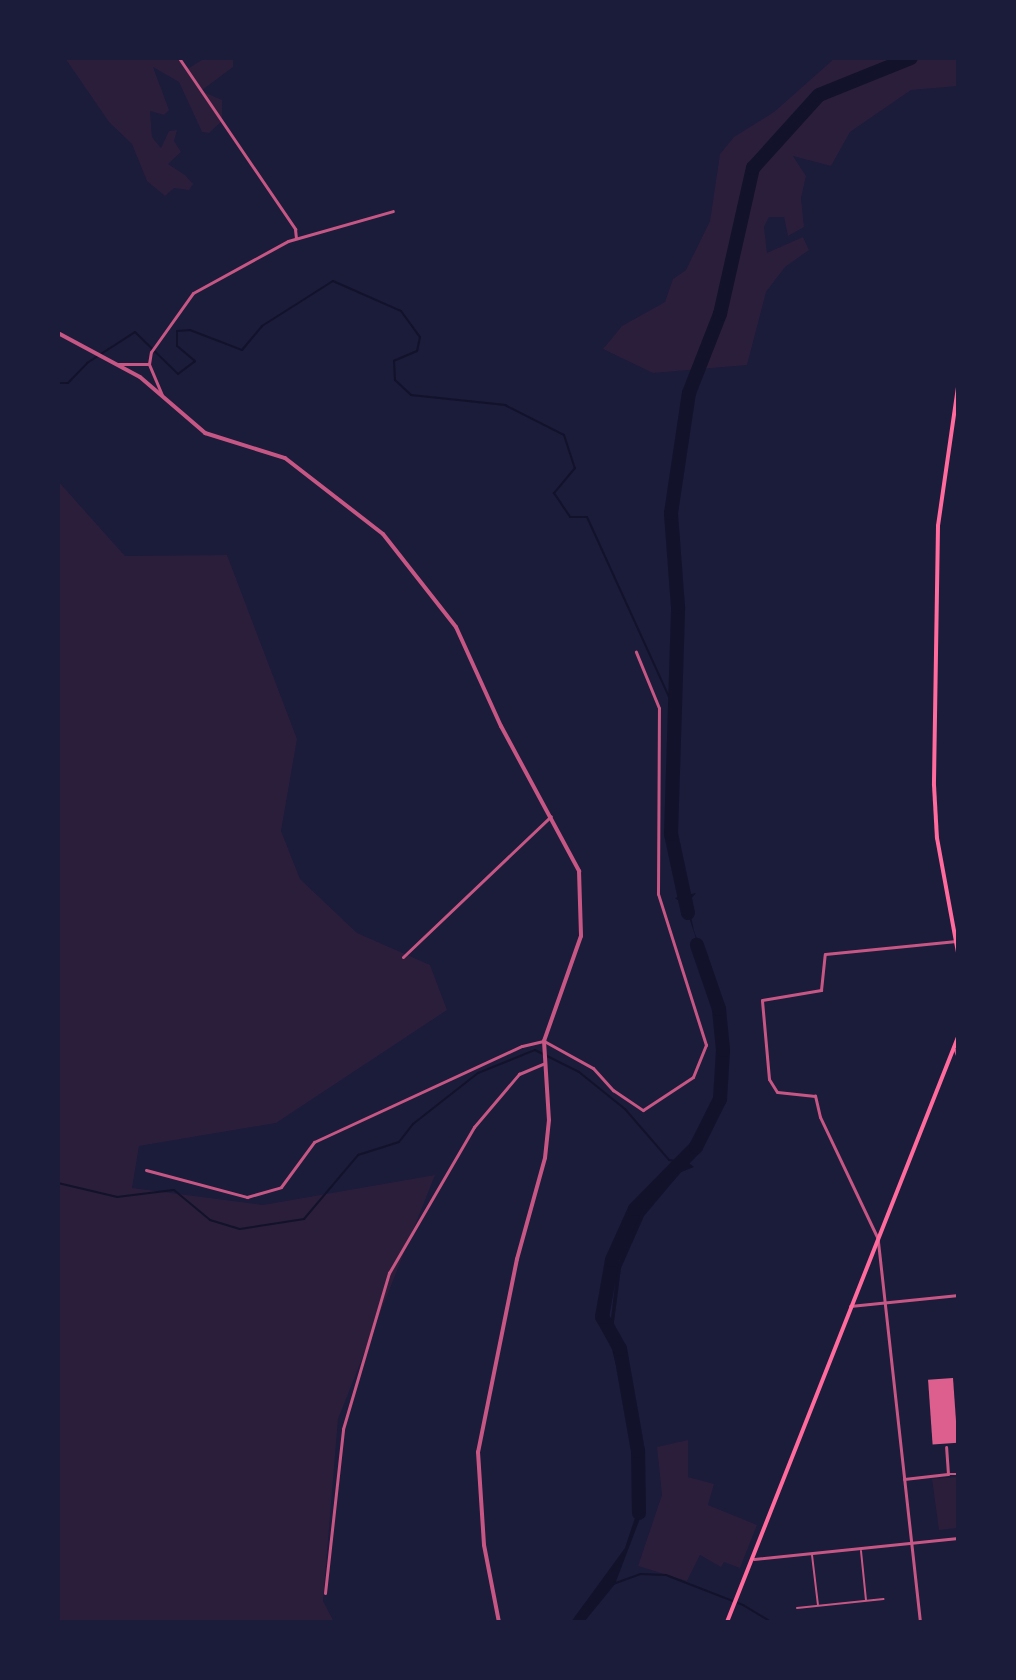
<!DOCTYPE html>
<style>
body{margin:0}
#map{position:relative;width:1016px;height:1680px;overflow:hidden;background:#1b1b3a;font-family:Mulish,sans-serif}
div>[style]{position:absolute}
.green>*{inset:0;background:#2a1e3b}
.water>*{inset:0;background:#12122b}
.stream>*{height:2px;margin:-1px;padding:0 1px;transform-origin:1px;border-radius:1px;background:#12122b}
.river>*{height:14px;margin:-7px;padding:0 7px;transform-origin:7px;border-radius:7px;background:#12122b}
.building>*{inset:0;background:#dd5f8e;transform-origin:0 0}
.service>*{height:2px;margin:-1px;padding:0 1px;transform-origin:1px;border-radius:1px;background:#c65784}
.minor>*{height:3px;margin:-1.5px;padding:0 1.5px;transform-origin:1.5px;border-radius:1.5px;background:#c65784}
.tertiary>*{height:4px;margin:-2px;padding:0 2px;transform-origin:2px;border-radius:2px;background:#c65784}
.secondary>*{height:4px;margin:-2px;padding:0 2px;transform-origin:2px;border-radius:2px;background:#ff6b9d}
span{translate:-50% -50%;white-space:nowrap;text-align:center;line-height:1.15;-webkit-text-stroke:8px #1b1b3a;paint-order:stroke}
.frame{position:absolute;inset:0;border:60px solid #1b1b3a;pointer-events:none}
</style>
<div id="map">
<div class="green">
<i style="clip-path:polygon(65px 58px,176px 58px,189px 68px,205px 58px,233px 58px,233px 67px,201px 91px,222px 100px,222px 121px,209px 133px,202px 132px,179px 82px,153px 67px,169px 110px,164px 115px,150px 111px,152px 137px,161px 148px,169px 131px,177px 130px,174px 141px,181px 152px,168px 164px,185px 175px,193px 184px,189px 190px,174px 188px,165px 196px,147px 181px,132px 144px,109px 122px)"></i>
<i style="clip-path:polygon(835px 58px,958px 58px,958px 86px,911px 90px,850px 132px,831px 166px,793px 156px,806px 176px,801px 198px,804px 227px,788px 236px,784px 217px,769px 217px,764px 227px,767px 253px,803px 237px,809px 250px,785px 267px,766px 292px,747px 365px,653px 373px,603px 349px,622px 326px,665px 302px,673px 279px,686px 270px,710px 221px,720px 154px,734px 137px,774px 112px)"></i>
<i style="clip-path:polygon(58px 481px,125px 556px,227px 555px,297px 739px,281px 831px,300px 879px,357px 933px,430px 965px,447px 1010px,276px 1123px,139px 1146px,132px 1188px,263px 1205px,435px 1175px,338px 1419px,323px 1601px,334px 1622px,58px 1622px)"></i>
<i style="clip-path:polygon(688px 1440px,688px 1477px,714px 1484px,708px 1505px,757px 1525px,740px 1568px,724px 1562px,721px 1567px,700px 1555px,687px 1581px,638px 1566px,662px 1495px,657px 1447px)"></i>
<i style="clip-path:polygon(958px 1477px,958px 1528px,939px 1530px,932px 1479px)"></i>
</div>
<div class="water">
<i style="clip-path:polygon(696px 893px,688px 902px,694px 931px,721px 1004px,728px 1045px,726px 1093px,719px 1112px,689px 1163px,694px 1167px,681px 1172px,644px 1216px,621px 1268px,612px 1337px,644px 1457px,642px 1513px,615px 1584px,584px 1622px,571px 1622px,625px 1548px,637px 1512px,639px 1457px,609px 1337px,617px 1267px,640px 1213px,679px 1168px,677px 1156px,682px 1158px,701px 1134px,723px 1093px,725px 1045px,718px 1005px,685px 905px,675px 898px)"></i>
</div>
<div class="stream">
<i style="left:58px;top:383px;width:10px"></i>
<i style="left:68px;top:383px;width:28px;rotate:-46deg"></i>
<i style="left:87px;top:363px;width:57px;rotate:-32.9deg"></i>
<i style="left:135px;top:332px;width:60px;rotate:44.3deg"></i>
<i style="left:178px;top:374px;width:21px;rotate:-37deg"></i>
<i style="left:195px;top:361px;width:23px;rotate:-140deg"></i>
<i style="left:177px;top:346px;width:15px;rotate:-90deg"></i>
<i style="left:177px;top:331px;width:13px;rotate:-4deg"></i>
<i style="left:190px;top:330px;width:56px;rotate:21deg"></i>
<i style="left:242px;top:350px;width:31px;rotate:-50deg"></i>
<i style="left:262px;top:326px;width:84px;rotate:-32.4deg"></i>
<i style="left:333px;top:281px;width:74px;rotate:23.8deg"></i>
<i style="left:401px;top:311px;width:32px;rotate:54deg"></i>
<i style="left:420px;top:337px;width:14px;rotate:102deg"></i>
<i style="left:417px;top:351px;width:25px;rotate:157deg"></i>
<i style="left:394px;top:361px;width:19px;rotate:87deg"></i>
<i style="left:395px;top:380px;width:22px;rotate:43deg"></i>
<i style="left:411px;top:395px;width:95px;rotate:6.1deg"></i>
<i style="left:505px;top:405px;width:66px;rotate:27deg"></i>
<i style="left:564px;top:435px;width:35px;rotate:72deg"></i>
<i style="left:575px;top:468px;width:33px;rotate:130deg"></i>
<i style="left:554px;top:493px;width:29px;rotate:56deg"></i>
<i style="left:570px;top:517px;width:17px"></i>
<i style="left:587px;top:517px;width:212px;rotate:65.5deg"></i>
<i style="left:58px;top:1183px;width:61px;rotate:13.3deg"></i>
<i style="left:117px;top:1197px;width:57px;rotate:-7deg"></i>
<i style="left:174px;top:1190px;width:47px;rotate:39.8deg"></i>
<i style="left:210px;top:1220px;width:31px;rotate:17deg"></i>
<i style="left:240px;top:1229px;width:65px;rotate:-8.9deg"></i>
<i style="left:304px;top:1219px;width:84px;rotate:-49.8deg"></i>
<i style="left:358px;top:1155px;width:43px;rotate:-17.6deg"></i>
<i style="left:399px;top:1142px;width:23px;rotate:-52deg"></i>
<i style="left:413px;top:1124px;width:83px;rotate:-38.1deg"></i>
<i style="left:478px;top:1073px;width:61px;rotate:-22deg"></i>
<i style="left:535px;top:1050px;width:49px;rotate:26.6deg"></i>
<i style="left:579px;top:1072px;width:59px;rotate:38.8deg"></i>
<i style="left:625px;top:1109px;width:67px;rotate:49.2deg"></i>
<i style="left:669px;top:1160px;width:12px;rotate:9deg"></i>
<i style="left:613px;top:1584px;width:29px;rotate:-20deg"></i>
<i style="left:640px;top:1574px;width:26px;rotate:2deg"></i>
<i style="left:666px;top:1575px;width:83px;rotate:21.3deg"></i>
<i style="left:743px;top:1605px;width:33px;rotate:31deg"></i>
</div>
<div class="river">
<i style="left:688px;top:913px;width:81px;rotate:-102.1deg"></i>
<i style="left:671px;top:834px;width:227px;rotate:-88.2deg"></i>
<i style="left:678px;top:607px;width:94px;rotate:-94.3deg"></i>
<i style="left:671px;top:513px;width:121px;rotate:-81.5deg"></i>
<i style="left:689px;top:393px;width:85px;rotate:-68.6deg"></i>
<i style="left:720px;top:314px;width:150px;rotate:-77.3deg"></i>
<i style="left:753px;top:168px;width:98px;rotate:-47.9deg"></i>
<i style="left:819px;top:95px;width:99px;rotate:-21.9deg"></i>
<i style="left:639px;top:1513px;width:62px;rotate:-90.9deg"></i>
<i style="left:638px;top:1451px;width:104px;rotate:-100deg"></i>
<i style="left:620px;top:1349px;width:37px;rotate:-119deg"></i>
<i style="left:602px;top:1317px;width:58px;rotate:-80deg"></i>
<i style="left:612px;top:1260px;width:56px;rotate:-65.7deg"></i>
<i style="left:635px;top:1209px;width:87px;rotate:-45.5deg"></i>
<i style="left:696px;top:1147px;width:54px;rotate:-63.4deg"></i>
<i style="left:720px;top:1099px;width:49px;rotate:-86.5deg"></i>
<i style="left:723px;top:1050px;width:41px;rotate:-95.6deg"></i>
<i style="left:719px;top:1009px;width:68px;rotate:-109deg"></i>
</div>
<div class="building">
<i style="left:953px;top:1378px;width:65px;height:25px;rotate:86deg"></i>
</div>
<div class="service">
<i style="left:949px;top:1474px;width:9px"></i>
<i style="left:861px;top:1551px;width:49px;rotate:84.2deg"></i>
<i style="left:812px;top:1555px;width:50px;rotate:83.2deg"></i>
<i style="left:797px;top:1608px;width:87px;rotate:-5.9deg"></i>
</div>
<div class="minor">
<i style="left:179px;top:58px;width:207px;rotate:55.8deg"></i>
<i style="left:295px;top:229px;width:9px;rotate:84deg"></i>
<i style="left:117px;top:364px;width:32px"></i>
<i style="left:162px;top:395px;width:34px;rotate:-113deg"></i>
<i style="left:149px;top:364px;width:12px;rotate:-81deg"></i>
<i style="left:151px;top:352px;width:72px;rotate:-54.6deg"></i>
<i style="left:193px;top:293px;width:108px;rotate:-28.7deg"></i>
<i style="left:288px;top:241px;width:109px;rotate:-15.9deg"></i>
<i style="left:403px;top:957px;width:204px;rotate:-43.6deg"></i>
<i style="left:955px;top:1050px;width:9px;rotate:69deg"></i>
<i style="left:146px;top:1170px;width:105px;rotate:15deg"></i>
<i style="left:247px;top:1197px;width:35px;rotate:-16deg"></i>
<i style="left:281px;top:1187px;width:56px;rotate:-53.7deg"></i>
<i style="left:314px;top:1142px;width:229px;rotate:-24.8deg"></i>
<i style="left:522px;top:1046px;width:23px;rotate:-13deg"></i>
<i style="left:544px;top:1041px;width:56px;rotate:28.9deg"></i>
<i style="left:593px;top:1068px;width:30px;rotate:48deg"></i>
<i style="left:613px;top:1090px;width:36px;rotate:34deg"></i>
<i style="left:643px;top:1110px;width:60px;rotate:-33.4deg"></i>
<i style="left:693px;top:1077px;width:35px;rotate:-68deg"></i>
<i style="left:706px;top:1045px;width:158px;rotate:-107.6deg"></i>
<i style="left:658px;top:894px;width:186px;rotate:-89.7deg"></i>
<i style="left:659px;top:708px;width:61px;rotate:-112.3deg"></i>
<i style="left:850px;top:1306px;width:109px;rotate:-5.8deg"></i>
<i style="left:904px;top:1479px;width:44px;rotate:-6.5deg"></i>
<i style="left:948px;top:1474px;width:27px;rotate:-94deg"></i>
<i style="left:754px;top:1559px;width:205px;rotate:-5.9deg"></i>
<i style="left:325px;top:1593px;width:165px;rotate:-83.7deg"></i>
<i style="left:343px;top:1429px;width:163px;rotate:-73.6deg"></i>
<i style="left:389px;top:1273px;width:169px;rotate:-59.8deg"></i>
<i style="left:474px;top:1127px;width:70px;rotate:-49.7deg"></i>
<i style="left:519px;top:1074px;width:26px;rotate:-23deg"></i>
<i style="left:920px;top:1622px;width:385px;rotate:-96.3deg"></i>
<i style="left:878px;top:1239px;width:135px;rotate:-115.4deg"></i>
<i style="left:820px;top:1117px;width:22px;rotate:-103deg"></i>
<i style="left:815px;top:1096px;width:38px;rotate:-174deg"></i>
<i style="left:777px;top:1092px;width:15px;rotate:-122deg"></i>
<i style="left:769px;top:1079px;width:79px;rotate:-95.1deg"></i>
<i style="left:762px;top:1000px;width:60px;rotate:-9.6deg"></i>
<i style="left:821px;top:990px;width:36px;rotate:-84deg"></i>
<i style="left:825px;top:954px;width:132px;rotate:-5.7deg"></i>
</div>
<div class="tertiary">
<i style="left:58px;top:333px;width:93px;rotate:28.2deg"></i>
<i style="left:140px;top:377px;width:86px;rotate:40.7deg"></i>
<i style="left:205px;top:433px;width:84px;rotate:17.4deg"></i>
<i style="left:285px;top:458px;width:124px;rotate:37.8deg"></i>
<i style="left:383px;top:534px;width:118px;rotate:51.9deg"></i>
<i style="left:456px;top:627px;width:109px;rotate:65.6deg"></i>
<i style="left:501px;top:726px;width:165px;rotate:61.7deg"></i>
<i style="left:579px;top:871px;width:65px;rotate:88.2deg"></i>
<i style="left:581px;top:936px;width:111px;rotate:109.4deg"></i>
<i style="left:544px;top:1041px;width:79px;rotate:86.4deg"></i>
<i style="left:549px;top:1120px;width:38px;rotate:96deg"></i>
<i style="left:545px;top:1158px;width:105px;rotate:105.5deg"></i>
<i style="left:517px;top:1259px;width:197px;rotate:101.4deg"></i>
<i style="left:478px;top:1452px;width:93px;rotate:86.3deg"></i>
<i style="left:484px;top:1545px;width:78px;rotate:79deg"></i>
</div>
<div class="secondary">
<i style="left:958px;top:387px;width:140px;rotate:98.2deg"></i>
<i style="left:938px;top:526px;width:259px;rotate:90.9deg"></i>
<i style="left:934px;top:785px;width:53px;rotate:86.8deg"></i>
<i style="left:937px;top:838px;width:116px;rotate:79.6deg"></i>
<i style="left:727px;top:1622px;width:629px;rotate:-68.45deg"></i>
</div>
<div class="frame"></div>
</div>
